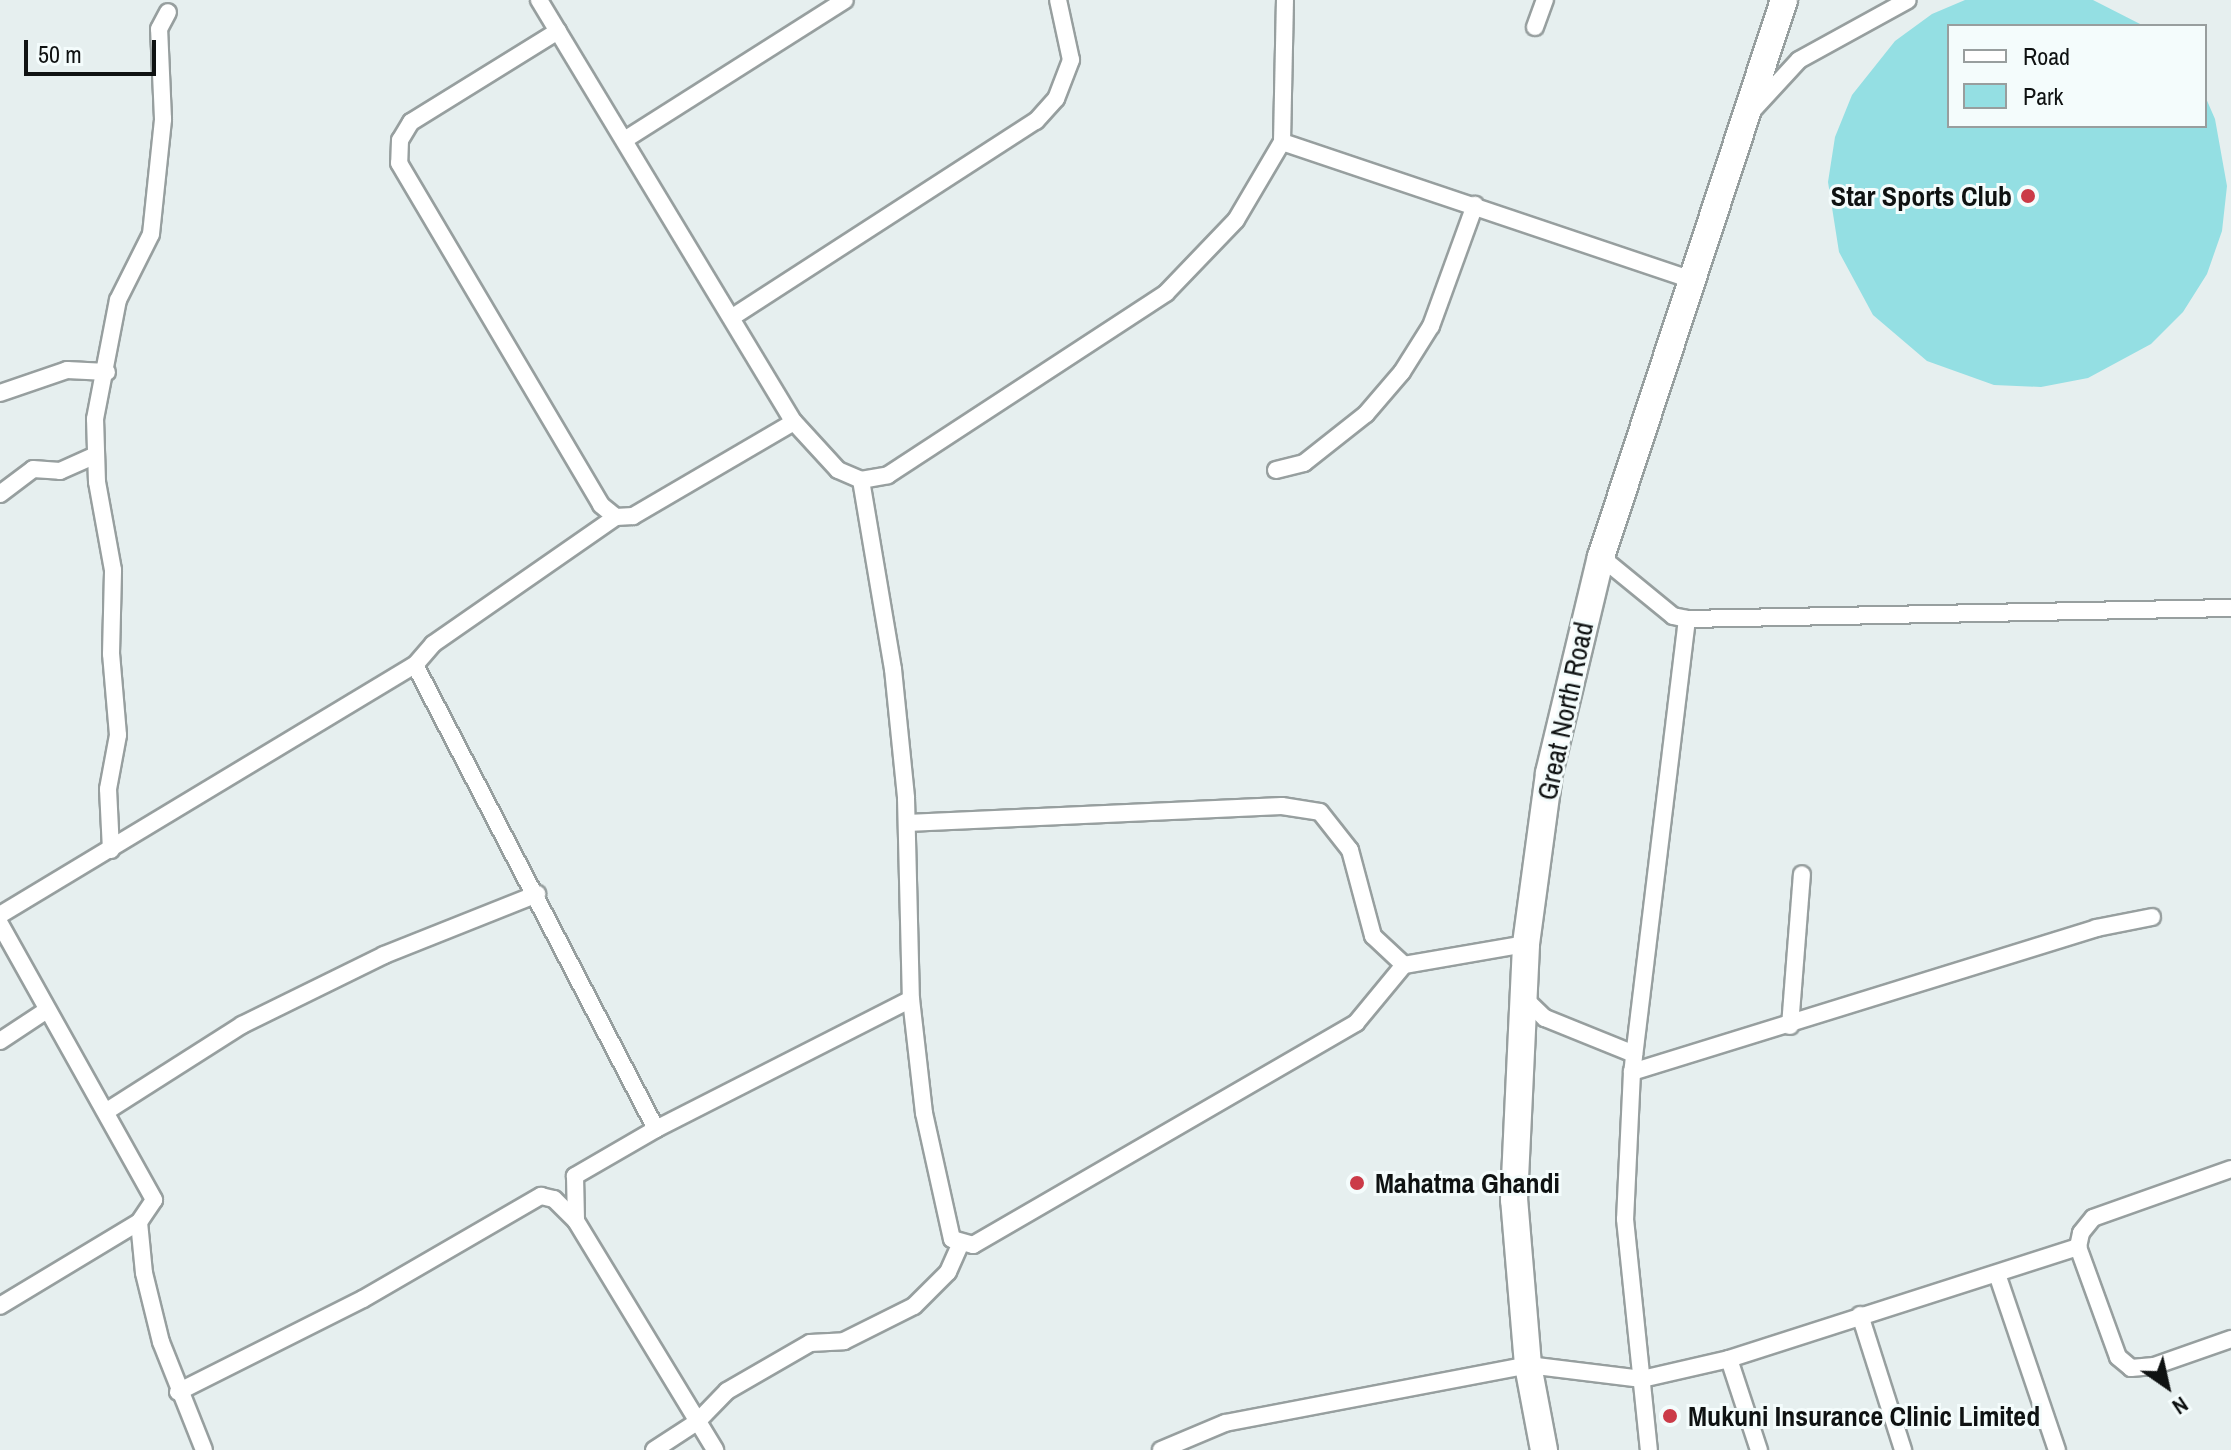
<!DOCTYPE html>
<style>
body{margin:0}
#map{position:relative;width:2231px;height:1450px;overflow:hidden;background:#e6efef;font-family:"Archivo Narrow",sans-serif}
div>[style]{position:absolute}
.green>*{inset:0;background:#94dfe3}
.roads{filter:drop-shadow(2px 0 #979f9f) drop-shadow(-2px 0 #979f9f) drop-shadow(0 2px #979f9f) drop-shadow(0 -2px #979f9f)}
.minor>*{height:16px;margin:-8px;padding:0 8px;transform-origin:8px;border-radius:8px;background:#fff}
.trunk>*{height:26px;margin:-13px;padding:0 13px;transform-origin:13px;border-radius:13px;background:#fff}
.dots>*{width:22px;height:22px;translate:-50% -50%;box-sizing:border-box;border:4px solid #f4fcfc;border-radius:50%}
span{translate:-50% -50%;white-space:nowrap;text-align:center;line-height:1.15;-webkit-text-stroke:6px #f4fcfc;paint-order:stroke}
.poi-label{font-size:28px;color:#0f1212;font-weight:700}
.right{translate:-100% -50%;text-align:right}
.left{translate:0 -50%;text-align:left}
.street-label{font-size:28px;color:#0f1212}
.legend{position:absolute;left:1947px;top:24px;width:260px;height:104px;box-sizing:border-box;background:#f4fcfc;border:2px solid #989e9e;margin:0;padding:10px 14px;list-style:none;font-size:24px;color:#0f1212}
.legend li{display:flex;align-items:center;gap:16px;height:40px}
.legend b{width:40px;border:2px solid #989e9e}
.north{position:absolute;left:2127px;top:1346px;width:80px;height:80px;-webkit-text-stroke:6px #f4fcfc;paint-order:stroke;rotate:146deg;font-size:22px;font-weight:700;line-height:32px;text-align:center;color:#0f1212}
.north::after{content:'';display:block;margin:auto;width:28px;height:36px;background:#0f1212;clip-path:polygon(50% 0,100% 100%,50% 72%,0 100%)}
.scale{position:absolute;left:24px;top:40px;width:132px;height:36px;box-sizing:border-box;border:4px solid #0f1212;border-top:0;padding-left:10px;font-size:24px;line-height:28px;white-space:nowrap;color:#0f1212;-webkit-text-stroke:6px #f4fcfc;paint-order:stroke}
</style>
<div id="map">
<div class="green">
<i style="clip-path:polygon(1965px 0,2093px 0,2144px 26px,1949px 26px,1949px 126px,2205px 126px,2205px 96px,2215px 119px,2227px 186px,2222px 231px,2207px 274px,2183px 312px,2151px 344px,2088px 378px,2041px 387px,1994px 385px,1927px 361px,1873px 315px,1839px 252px,1828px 182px,1835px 137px,1852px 95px,1895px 41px,1932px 14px)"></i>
</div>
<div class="roads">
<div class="minor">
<i style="left:539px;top:0;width:493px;rotate:58.9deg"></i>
<i style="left:794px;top:422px;width:65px;rotate:47.5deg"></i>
<i style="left:838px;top:470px;width:25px;rotate:23deg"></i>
<i style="left:861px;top:480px;width:27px;rotate:-10deg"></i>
<i style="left:888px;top:475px;width:332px;rotate:-33.2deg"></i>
<i style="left:1166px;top:293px;width:101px;rotate:-46.2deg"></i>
<i style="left:1236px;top:220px;width:91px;rotate:-59.5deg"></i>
<i style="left:1282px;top:142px;width:142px;rotate:-88.8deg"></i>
<i style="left:1535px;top:27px;width:29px;rotate:-70deg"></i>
<i style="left:558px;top:31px;width:173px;rotate:148.2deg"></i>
<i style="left:411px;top:122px;width:21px;rotate:121deg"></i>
<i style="left:400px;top:140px;width:23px;rotate:92deg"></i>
<i style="left:399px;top:163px;width:397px;rotate:59.4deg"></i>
<i style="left:601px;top:505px;width:19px;rotate:39deg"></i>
<i style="left:616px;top:517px;width:17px;rotate:-3deg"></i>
<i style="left:633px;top:516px;width:186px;rotate:-30.3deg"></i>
<i style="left:1752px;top:111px;width:69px;rotate:-47.3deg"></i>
<i style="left:1799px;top:60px;width:124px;rotate:-28.8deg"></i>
<i style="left:626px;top:139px;width:259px;rotate:-32.4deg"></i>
<i style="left:1282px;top:142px;width:429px;rotate:18.6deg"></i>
<i style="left:734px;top:316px;width:359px;rotate:-32.9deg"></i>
<i style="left:1036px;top:121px;width:30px;rotate:-48deg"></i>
<i style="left:1056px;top:99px;width:42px;rotate:-69deg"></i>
<i style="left:1071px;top:60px;width:61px;rotate:-102.2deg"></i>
<i style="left:0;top:393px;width:71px;rotate:-18.9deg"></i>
<i style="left:67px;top:370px;width:40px;rotate:2.9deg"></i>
<i style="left:1276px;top:470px;width:29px;rotate:-14deg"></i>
<i style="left:1304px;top:463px;width:79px;rotate:-38.3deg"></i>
<i style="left:1366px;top:414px;width:55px;rotate:-49.4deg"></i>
<i style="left:1402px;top:372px;width:54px;rotate:-57.8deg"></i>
<i style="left:1431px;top:326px;width:129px;rotate:-70deg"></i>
<i style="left:861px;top:480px;width:192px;rotate:80.4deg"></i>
<i style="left:893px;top:669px;width:130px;rotate:84.2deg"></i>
<i style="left:906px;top:798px;width:201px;rotate:88.6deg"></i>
<i style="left:911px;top:999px;width:115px;rotate:83.5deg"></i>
<i style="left:924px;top:1113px;width:129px;rotate:77.5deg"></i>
<i style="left:952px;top:1239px;width:22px;rotate:16deg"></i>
<i style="left:973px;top:1245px;width:443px;rotate:-30.1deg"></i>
<i style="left:1356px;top:1023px;width:75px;rotate:-50.4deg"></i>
<i style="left:1404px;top:965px;width:124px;rotate:-9.8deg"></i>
<i style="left:0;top:494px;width:41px;rotate:-37.1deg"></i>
<i style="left:33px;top:469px;width:27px;rotate:4deg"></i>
<i style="left:60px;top:471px;width:39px;rotate:-24deg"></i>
<i style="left:1601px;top:557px;width:93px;rotate:39.3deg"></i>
<i style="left:1673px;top:616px;width:14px;rotate:12deg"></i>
<i style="left:1687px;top:619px;width:456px;rotate:96.9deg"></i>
<i style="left:1632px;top:1072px;width:147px;rotate:92.7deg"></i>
<i style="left:1625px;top:1219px;width:232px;rotate:84.1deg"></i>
<i style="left:1687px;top:619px;width:544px;rotate:-1.16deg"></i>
<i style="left:415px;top:665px;width:523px;rotate:62.55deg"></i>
<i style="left:656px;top:1129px;width:286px;rotate:-27deg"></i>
<i style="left:907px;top:823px;width:375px;rotate:-2.6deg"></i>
<i style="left:1282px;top:806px;width:38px;rotate:9deg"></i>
<i style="left:1320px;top:812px;width:48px;rotate:51.7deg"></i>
<i style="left:1350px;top:850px;width:89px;rotate:75deg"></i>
<i style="left:1373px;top:936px;width:42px;rotate:43.1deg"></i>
<i style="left:111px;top:850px;width:61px;rotate:-92.8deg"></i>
<i style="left:108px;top:789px;width:55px;rotate:-79.5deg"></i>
<i style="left:118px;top:735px;width:81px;rotate:-94.9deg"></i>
<i style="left:111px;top:654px;width:84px;rotate:-88.6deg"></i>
<i style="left:113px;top:570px;width:89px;rotate:-100.3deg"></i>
<i style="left:97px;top:482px;width:63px;rotate:-91.8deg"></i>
<i style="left:95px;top:419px;width:121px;rotate:-79.1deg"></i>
<i style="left:118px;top:300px;width:74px;rotate:-63.4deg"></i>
<i style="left:151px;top:234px;width:116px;rotate:-84deg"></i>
<i style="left:163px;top:119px;width:90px;rotate:-92.5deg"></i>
<i style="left:159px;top:29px;width:19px;rotate:-62deg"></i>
<i style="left:0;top:915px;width:484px;rotate:-31.1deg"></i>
<i style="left:415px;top:665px;width:28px;rotate:-49deg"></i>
<i style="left:433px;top:644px;width:223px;rotate:-34.8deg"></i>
<i style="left:0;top:924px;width:316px;rotate:60.8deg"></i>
<i style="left:154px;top:1200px;width:27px;rotate:124deg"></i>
<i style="left:139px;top:1222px;width:162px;rotate:148.9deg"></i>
<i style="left:1522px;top:996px;width:32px;rotate:44deg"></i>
<i style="left:1545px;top:1018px;width:96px;rotate:22deg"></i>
<i style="left:1790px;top:1026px;width:152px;rotate:-85.5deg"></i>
<i style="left:0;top:1041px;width:56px;rotate:-33.4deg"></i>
<i style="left:1632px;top:1072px;width:486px;rotate:-17.2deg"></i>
<i style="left:2096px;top:928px;width:57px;rotate:-11.1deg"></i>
<i style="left:107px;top:1111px;width:160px;rotate:-32.5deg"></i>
<i style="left:242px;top:1025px;width:158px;rotate:-26.2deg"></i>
<i style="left:384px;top:955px;width:165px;rotate:-21.7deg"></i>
<i style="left:656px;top:1129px;width:94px;rotate:149.9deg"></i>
<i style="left:575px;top:1176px;width:45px;rotate:88.7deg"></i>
<i style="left:576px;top:1221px;width:268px;rotate:58.7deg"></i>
<i style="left:2231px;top:1169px;width:146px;rotate:160.5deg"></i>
<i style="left:2093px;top:1218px;width:19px;rotate:129deg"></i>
<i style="left:2081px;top:1233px;width:14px;rotate:102deg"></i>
<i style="left:2078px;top:1247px;width:117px;rotate:70deg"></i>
<i style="left:2118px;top:1357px;width:17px;rotate:40deg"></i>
<i style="left:2131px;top:1368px;width:23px;rotate:-5deg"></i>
<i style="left:2154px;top:1366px;width:82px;rotate:-19.3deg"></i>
<i style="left:139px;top:1222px;width:51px;rotate:84.4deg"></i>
<i style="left:144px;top:1273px;width:71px;rotate:76.2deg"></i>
<i style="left:161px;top:1342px;width:116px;rotate:68.3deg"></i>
<i style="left:1997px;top:1274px;width:186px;rotate:71.2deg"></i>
<i style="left:1860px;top:1315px;width:142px;rotate:72.3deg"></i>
<i style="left:1729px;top:1359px;width:96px;rotate:71.8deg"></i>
<i style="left:178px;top:1392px;width:207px;rotate:-26.7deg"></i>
<i style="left:363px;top:1299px;width:206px;rotate:-30.1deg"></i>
<i style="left:541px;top:1196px;width:13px;rotate:13deg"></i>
<i style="left:554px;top:1199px;width:31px;rotate:45deg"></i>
<i style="left:654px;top:1450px;width:51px;rotate:-33.1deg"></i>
<i style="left:697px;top:1422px;width:43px;rotate:-45.9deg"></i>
<i style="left:727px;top:1391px;width:96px;rotate:-30deg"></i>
<i style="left:810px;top:1343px;width:34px;rotate:-3deg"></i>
<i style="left:844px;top:1341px;width:78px;rotate:-26.6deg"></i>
<i style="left:914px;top:1306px;width:48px;rotate:-45deg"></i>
<i style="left:948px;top:1272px;width:30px;rotate:-66deg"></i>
<i style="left:1161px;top:1450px;width:69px;rotate:-22.9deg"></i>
<i style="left:1225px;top:1423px;width:309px;rotate:-10.8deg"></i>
<i style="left:1528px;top:1365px;width:115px;rotate:7deg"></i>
<i style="left:1642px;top:1379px;width:89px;rotate:-12.9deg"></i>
<i style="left:1729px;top:1359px;width:367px;rotate:-17.8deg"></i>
</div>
<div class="trunk">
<i style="left:1544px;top:1450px;width:86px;rotate:-100.7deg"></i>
<i style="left:1528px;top:1365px;width:166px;rotate:-94.8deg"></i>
<i style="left:1514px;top:1200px;width:256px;rotate:-87.3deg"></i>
<i style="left:1526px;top:944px;width:173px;rotate:-82.3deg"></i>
<i style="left:1549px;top:773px;width:222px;rotate:-76.5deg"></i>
<i style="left:1601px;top:557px;width:586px;rotate:-71.81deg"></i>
</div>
</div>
<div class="dots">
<i style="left:2028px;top:196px;background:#cb3b48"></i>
<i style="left:1357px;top:1183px;background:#cb3b48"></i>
<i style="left:1670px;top:1416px;background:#cb3b48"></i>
</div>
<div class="poi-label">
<span class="right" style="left:2012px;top:196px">Star Sports Club</span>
<span class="left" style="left:1375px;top:1183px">Mahatma Ghandi</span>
<span class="left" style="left:1688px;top:1416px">Mukuni Insurance Clinic Limited</span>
</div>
<div class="street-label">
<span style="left:1565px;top:711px;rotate:-78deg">Great North Road</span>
</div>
<ul class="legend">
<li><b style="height:10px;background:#fff"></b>Road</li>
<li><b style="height:22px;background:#94dfe3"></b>Park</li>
</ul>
<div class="north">N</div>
<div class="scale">50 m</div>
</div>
